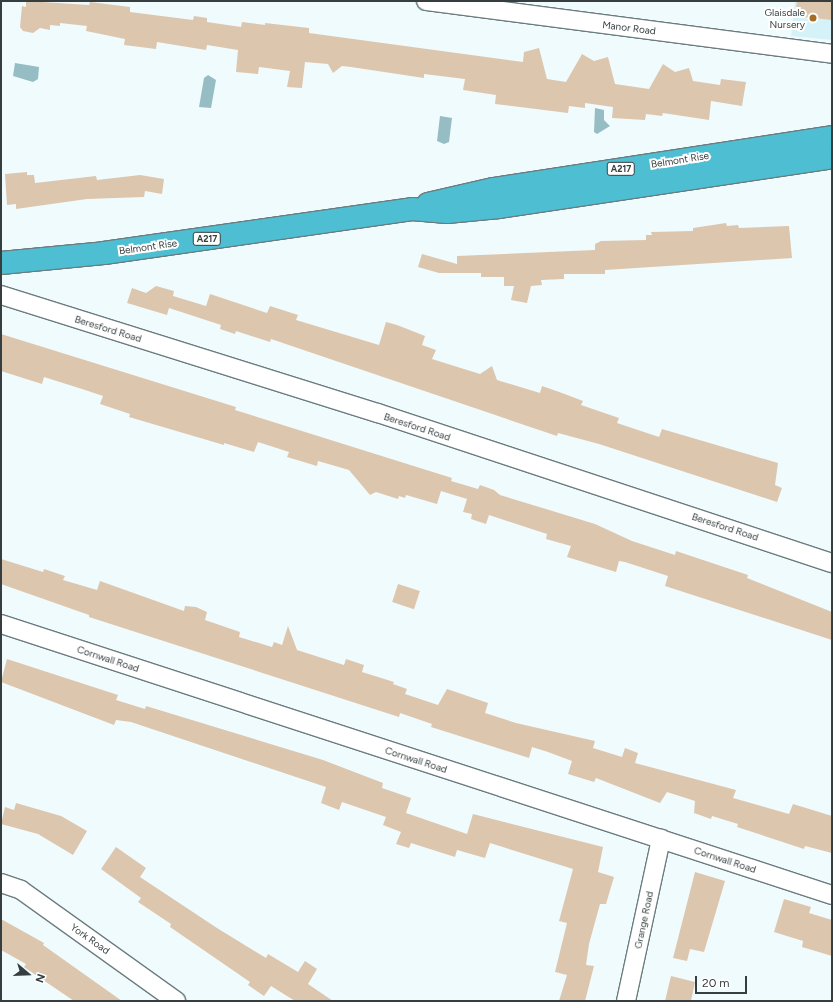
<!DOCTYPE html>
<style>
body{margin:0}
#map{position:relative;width:833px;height:1002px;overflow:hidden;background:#f0fbfe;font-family:Figtree,sans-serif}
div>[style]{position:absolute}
.built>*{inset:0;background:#d5f2f8}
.water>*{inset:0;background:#97bdc4}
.building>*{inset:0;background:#ddc6ae;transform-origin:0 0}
.roads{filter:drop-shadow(1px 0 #6b7c7f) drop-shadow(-1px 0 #6b7c7f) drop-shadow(0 1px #6b7c7f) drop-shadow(0 -1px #6b7c7f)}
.street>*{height:18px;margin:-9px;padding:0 9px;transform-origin:9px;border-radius:9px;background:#fff}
.highway>*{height:22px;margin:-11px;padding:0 11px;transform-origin:11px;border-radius:11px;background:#4ebfd3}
.dots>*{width:11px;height:11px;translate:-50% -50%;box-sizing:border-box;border:2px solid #fff;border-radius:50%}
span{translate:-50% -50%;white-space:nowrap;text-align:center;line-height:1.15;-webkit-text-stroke:4px #fff;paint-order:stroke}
.shield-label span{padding:1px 3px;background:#fff;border:1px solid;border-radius:3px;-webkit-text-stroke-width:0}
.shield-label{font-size:9px;color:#363e3f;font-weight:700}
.poi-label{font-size:10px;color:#363e3f}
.right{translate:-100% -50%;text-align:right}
.street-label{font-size:10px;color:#363e3f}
.frame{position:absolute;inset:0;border:2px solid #363e3f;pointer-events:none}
.north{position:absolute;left:8px;top:954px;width:40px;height:40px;-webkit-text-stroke:3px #fff;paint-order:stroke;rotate:109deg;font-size:11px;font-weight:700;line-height:16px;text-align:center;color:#363e3f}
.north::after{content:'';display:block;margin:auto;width:14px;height:18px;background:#363e3f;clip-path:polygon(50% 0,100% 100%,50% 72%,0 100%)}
.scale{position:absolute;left:695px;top:976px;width:52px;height:18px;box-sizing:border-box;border:2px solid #363e3f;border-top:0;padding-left:5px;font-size:12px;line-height:14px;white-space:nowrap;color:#363e3f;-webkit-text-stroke:3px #fff;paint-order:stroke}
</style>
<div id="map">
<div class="built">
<i style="clip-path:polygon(795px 1px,832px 1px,832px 40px,791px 36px)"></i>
</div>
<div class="water">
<i style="clip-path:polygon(15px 63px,39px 67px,38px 79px,33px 82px,13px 76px)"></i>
<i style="clip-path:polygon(208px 75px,216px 80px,211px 108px,199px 107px,204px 78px)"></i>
<i style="clip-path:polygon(595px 108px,604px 110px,604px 120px,610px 126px,597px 134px,594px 132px)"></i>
<i style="clip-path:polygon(440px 116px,452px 118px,449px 142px,444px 144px,437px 141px)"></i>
</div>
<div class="building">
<i style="clip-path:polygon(26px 1px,89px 5px,90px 2px,130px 7px,130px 12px,193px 20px,194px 16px,207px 18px,207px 22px,241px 27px,242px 22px,265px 25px,265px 23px,309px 28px,309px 33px,523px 62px,524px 52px,539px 48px,547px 79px,566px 82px,582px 54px,594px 61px,608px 57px,615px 84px,649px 89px,663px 64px,675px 72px,689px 68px,693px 81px,720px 85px,721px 79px,746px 82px,742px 106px,711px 101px,709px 120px,663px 113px,662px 116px,646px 114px,645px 120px,612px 118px,613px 107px,585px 103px,585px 108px,569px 106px,568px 113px,495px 104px,496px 95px,463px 90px,465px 79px,424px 74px,424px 78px,351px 67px,342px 66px,333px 73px,328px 64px,305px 62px,302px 88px,287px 87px,290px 71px,259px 67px,258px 74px,236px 72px,238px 50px,207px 45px,206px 50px,157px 42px,156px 49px,124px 45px,125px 39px,86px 31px,87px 26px,60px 23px,60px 26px,50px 25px,50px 30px,40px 28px,33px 33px,23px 31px,20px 27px,22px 6px,26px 7px)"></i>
<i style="clip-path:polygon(797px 1px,832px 1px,832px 20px,795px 16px)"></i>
<i style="clip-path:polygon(27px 172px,27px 175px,34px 175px,35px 183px,96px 176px,97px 180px,140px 175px,164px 179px,162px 194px,145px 191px,144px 197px,87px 199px,16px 209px,16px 204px,7px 205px,5px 174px)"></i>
<i style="clip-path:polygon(726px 223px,727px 226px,738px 225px,739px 228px,789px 226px,792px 258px,605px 270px,605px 274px,564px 274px,564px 279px,541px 280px,542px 285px,531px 286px,527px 303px,511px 300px,514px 286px,504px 286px,504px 277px,481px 277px,481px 273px,439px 273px,418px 267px,422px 254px,457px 264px,457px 256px,595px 250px,595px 244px,601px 241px,646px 240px,646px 235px,652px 235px,651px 232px,693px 231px,693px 228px)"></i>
<i style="clip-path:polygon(156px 286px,174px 291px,173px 296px,206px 306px,210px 294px,267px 313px,270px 306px,298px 315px,296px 320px,379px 345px,386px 322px,397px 325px,425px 336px,422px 345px,436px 350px,432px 359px,480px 374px,492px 366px,497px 380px,540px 393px,542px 386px,562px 393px,583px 401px,581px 405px,619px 418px,617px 423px,659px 437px,662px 429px,778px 463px,775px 485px,782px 488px,777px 502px,599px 444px,558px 433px,557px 436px,271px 339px,270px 342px,236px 331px,235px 334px,220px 329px,221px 325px,169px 308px,167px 315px,127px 303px,132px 288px,146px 293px)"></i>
<i style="clip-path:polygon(1px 334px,236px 407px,235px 410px,452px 478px,451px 481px,478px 489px,480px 485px,494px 490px,500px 495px,595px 524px,632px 541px,675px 555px,676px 551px,748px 575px,747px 578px,832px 612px,832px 640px,665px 586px,668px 576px,625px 562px,619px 561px,616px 572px,567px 557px,571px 546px,546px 539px,547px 534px,489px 515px,486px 524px,471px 519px,472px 514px,463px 512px,467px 499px,441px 491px,437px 504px,406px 495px,405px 498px,399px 496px,398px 499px,376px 492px,370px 495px,349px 470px,318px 461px,317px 466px,287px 457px,289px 452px,258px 442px,254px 452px,224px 443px,224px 445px,129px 417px,130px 414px,100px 404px,103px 396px,82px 389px,44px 377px,42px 384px,1px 371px)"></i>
<i style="clip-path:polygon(1px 559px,43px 572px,44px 569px,65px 576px,63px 580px,97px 590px,100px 581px,184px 611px,185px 606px,196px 607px,207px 612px,205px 620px,240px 632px,239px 637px,272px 647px,274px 642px,282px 645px,288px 626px,297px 650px,344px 665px,346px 659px,364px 665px,362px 672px,394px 682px,393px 684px,407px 689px,405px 694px,438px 705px,447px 689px,488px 703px,485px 713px,516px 723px,595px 741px,593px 748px,622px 757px,625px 748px,638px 753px,635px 763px,736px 790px,733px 798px,789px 814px,793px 804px,832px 816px,832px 853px,805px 846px,804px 849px,737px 827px,738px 824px,712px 816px,711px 819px,694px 813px,695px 801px,667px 792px,660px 803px,596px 778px,594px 782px,568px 774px,572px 761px,548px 752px,532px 747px,529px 758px,431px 727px,432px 724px,400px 713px,399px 717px,89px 617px,89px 615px,1px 584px)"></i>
<i style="left:398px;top:584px;width:23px;height:19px;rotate:18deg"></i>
<i style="clip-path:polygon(7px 659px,118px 695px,116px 700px,145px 709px,146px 706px,323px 760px,383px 783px,382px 788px,411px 798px,406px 813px,467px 834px,473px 814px,603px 847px,598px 872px,614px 877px,606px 904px,600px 904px,589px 944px,586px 965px,594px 966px,585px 1001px,559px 1001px,567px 975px,555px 972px,567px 923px,559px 921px,573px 869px,490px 843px,485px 858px,457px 850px,455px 857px,411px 843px,409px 848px,396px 844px,401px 832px,383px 825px,386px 817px,342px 802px,339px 810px,321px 803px,326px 787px,131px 722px,116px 720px,114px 725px,1px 682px)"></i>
<i style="clip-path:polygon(16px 803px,61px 816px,87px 831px,73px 855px,38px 834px,1px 824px,5px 807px,14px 810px)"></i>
<i style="clip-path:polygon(116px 847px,146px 868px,140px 877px,217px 928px,266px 958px,268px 954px,298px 972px,305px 961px,317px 969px,308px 984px,333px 1001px,295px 1001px,271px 986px,264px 996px,248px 985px,250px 982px,170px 927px,171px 924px,138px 902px,141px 898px,101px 869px)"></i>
<i style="clip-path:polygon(695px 872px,725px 881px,704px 952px,690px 949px,687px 961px,673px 958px)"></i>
<i style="clip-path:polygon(784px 899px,811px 907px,809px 913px,832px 920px,832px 956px,802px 947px,803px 941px,774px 932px)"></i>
<i style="clip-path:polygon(1px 919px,44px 943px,43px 945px,122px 1001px,74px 1001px,24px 967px,26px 964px,1px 950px)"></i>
<i style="clip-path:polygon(671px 976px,695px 982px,691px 1001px,665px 1001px)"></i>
</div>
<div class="roads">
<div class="street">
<i style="left:426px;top:1px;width:409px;rotate:7.4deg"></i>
<i style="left:1px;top:295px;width:395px;rotate:17.4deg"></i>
<i style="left:378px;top:413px;width:478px;rotate:18.3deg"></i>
<i style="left:1px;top:624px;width:874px;rotate:18.06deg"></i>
<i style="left:1px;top:883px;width:21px;rotate:19deg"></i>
<i style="left:21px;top:890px;width:191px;rotate:35.6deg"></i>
<i style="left:626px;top:1001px;width:166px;rotate:-77.8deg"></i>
</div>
<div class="highway">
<i style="left:428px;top:204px;width:67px;rotate:-13deg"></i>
<i style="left:493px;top:189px;width:343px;rotate:-8.7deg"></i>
<i style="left:1px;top:263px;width:103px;rotate:-5.5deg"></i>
<i style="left:104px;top:253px;width:311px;rotate:-8.1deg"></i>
<i style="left:412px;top:209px;width:35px;rotate:5deg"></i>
<i style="left:447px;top:212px;width:52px;rotate:-5.5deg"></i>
<i style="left:499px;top:207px;width:337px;rotate:-8.5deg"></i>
</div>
</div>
<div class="dots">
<i style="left:813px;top:18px;background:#a36d27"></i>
</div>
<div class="shield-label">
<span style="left:621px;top:169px">A217</span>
<span style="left:207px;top:239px">A217</span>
</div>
<div class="poi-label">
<span class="right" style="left:805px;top:18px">Glaisdale<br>Nursery</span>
</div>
<div class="street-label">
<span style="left:629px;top:28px;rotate:7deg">Manor Road</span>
<span style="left:680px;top:160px;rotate:-9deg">Belmont Rise</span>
<span style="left:148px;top:247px;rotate:-8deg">Belmont Rise</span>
<span style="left:108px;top:329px;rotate:17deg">Beresford Road</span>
<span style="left:417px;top:427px;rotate:18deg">Beresford Road</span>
<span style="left:725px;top:527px;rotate:18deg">Beresford Road</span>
<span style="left:108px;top:659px;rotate:18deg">Cornwall Road</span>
<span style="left:416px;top:760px;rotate:18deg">Cornwall Road</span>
<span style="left:725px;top:860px;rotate:18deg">Cornwall Road</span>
<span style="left:644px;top:920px;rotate:-78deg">Grange Road</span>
<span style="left:90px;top:939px;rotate:35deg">York Road</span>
</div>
<div class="frame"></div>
<div class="north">N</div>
<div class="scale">20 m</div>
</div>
